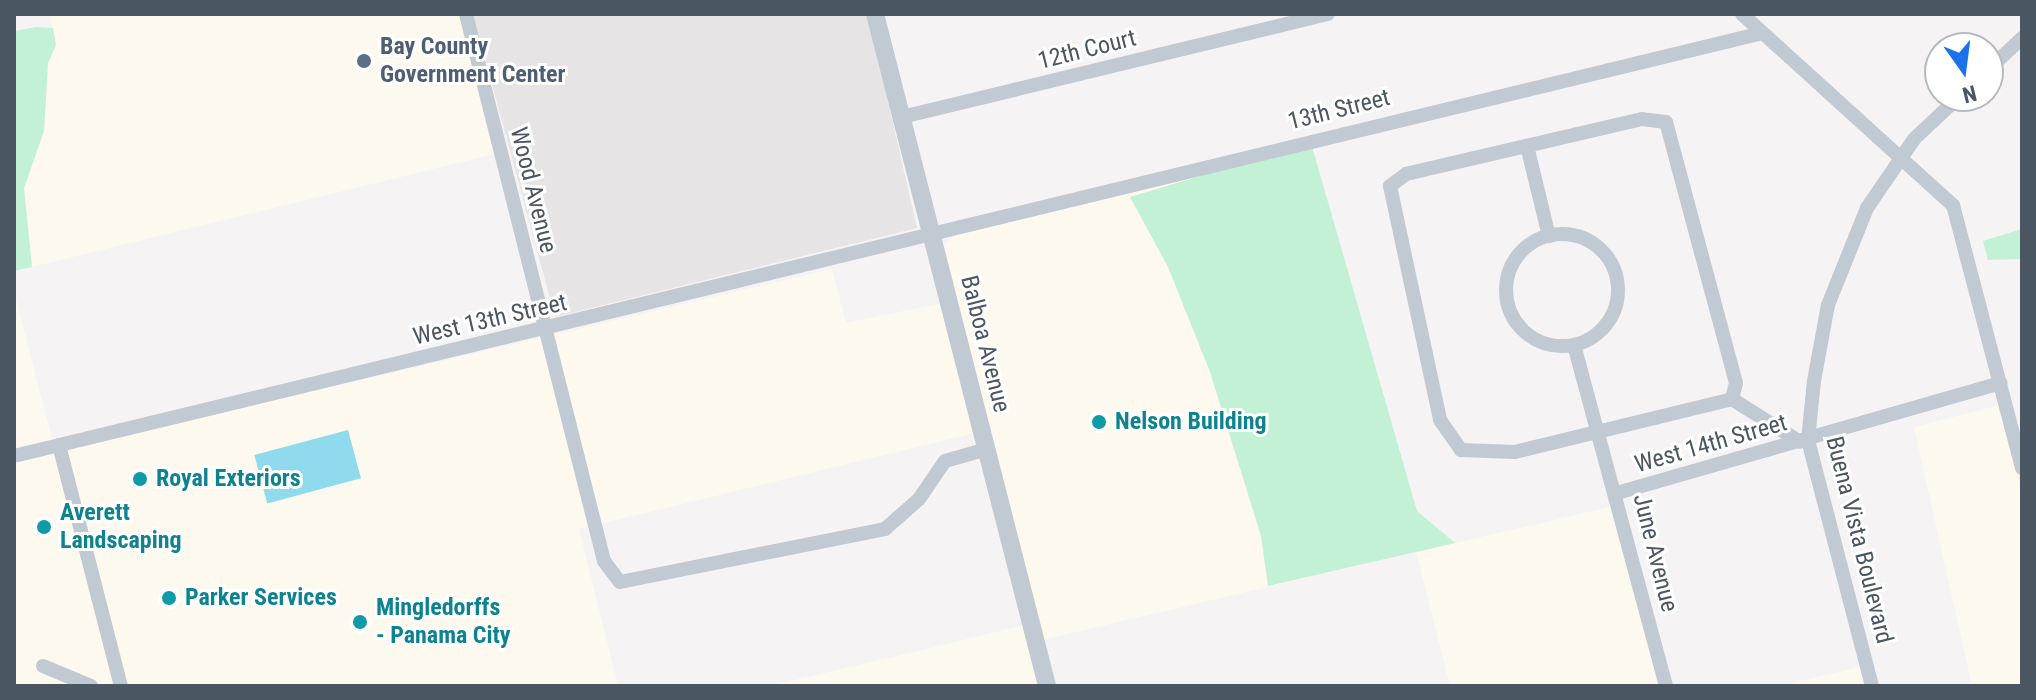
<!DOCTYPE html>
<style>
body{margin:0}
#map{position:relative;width:2036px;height:700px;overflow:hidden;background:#f5f3f3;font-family:"Roboto Condensed",sans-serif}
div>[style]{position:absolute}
.commercial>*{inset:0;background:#fdf9ef}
.education>*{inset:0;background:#e6e4e5}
.green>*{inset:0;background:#c3f1d5}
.water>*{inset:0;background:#90daee;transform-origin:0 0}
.minor>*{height:14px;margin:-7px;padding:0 7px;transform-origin:7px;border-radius:7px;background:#c1cad2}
.minor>.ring{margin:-7px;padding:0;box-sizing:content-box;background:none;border:14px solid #c1cad2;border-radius:50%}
.tertiary>*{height:18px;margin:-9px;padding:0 9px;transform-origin:9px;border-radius:9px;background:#c1cad2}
.dots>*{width:22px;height:22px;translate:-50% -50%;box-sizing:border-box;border:4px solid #fff;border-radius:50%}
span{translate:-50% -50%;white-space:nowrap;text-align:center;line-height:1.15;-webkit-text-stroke:6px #fff;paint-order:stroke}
.service-label{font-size:24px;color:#4e5e75;font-weight:700}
.left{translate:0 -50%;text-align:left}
.street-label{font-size:24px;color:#4a5661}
.culture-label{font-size:24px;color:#0d838f;font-weight:700}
.frame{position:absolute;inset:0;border:16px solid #4a5661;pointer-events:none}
.north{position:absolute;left:1924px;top:32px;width:80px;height:80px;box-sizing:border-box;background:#fff;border:2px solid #b7bbc0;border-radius:50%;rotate:166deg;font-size:22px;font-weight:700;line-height:32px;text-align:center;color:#4a5661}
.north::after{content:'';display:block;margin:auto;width:28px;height:36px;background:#1a73e8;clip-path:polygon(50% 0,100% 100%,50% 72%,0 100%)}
</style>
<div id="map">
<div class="commercial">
<i style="clip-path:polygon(50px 14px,460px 14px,495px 154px,32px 267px,24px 188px,44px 131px,48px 63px,56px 45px)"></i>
<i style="clip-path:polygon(1311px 143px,1417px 552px,1614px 506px,1660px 686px,1450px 686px,1416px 552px,1042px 640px,944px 245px,958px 233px)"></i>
<i style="clip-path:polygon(832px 269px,846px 323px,942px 303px,975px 433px,579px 529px,618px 686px,14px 686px,14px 462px)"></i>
<i style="clip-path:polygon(14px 290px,52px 439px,14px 448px)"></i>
<i style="clip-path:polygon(2000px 405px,2022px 493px,2022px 686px,1958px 686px,1971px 682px,1914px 427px)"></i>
<i style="clip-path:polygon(1024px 625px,1039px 686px,769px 686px,905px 654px)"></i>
<i style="clip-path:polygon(1860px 667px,1864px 686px,1779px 686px)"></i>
</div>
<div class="education">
<i style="clip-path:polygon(473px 14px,868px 14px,917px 228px,555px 317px)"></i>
</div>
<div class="green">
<i style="clip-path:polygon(36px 27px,53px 28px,56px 45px,48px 63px,44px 131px,24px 188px,32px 267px,14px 271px,14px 31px)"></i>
<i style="clip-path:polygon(1311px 143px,1417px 511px,1455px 543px,1268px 586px,1261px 536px,1210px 372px,1168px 267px,1130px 197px)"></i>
<i style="clip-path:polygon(2022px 229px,2022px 259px,1988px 260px,1983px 241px)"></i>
</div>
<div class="water">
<i style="left:348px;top:430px;width:50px;height:97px;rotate:75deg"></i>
</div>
<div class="minor">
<i style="left:466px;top:14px;width:564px;rotate:75.84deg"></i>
<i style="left:604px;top:561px;width:26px;rotate:53deg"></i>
<i style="left:620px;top:582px;width:270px;rotate:-11.3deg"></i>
<i style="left:885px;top:529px;width:45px;rotate:-41.4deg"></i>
<i style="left:919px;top:499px;width:46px;rotate:-55.6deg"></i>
<i style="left:945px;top:461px;width:44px;rotate:-15.9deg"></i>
<i style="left:1742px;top:14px;width:285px;rotate:42.2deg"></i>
<i style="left:1953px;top:205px;width:272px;rotate:75.3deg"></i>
<i style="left:1988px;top:70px;width:47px;rotate:-43.3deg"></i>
<i style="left:902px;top:117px;width:438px;rotate:-13.6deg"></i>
<i style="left:1527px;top:146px;width:93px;rotate:76.3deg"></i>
<i class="ring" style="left:1506px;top:234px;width:98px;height:98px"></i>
<i style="left:1574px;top:345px;width:353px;rotate:74.9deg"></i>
<i style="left:1732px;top:399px;width:16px;rotate:-76deg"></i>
<i style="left:1736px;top:383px;width:270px;rotate:-105deg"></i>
<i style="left:1666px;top:122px;width:24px;rotate:-173deg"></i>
<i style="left:1642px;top:119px;width:242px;rotate:166.9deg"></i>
<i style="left:1406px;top:174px;width:20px;rotate:143deg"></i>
<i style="left:1390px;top:186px;width:239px;rotate:77.9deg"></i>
<i style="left:1440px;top:420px;width:37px;rotate:55deg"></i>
<i style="left:1461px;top:450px;width:54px;rotate:2.1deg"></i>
<i style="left:1515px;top:452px;width:223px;rotate:-13.7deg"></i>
<i style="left:1732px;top:399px;width:80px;rotate:32.3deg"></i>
<i style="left:59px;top:445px;width:249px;rotate:75.6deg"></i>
<i style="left:14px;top:456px;width:1795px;rotate:-13.6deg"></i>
<i style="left:1617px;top:493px;width:399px;rotate:-16deg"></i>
<i style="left:43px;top:666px;width:52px;rotate:22.6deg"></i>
<i style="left:1872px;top:686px;width:254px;rotate:-104.6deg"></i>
<i style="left:1808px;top:440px;width:59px;rotate:-84.2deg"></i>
<i style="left:1814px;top:381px;width:77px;rotate:-79.6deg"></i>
<i style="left:1828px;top:305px;width:105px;rotate:-68.1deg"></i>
<i style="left:1867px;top:208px;width:83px;rotate:-55.7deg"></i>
<i style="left:1914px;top:139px;width:63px;rotate:-43.1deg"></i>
</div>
<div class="tertiary">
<i style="left:875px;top:14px;width:694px;rotate:75.64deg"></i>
</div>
<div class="dots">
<i style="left:364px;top:61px;background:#5c6f8a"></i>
<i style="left:1099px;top:422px;background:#0f9aa8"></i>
<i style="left:140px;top:479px;background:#0f9aa8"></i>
<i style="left:44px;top:527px;background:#0f9aa8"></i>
<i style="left:169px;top:598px;background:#0f9aa8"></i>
<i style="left:360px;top:622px;background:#0f9aa8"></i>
</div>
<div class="service-label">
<span class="left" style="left:380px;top:61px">Bay County<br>Government Center</span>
</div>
<div class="street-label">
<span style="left:1087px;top:50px;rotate:-14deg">12th Court</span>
<span style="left:1339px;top:110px;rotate:-14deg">13th Street</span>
<span style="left:533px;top:190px;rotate:76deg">Wood Avenue</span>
<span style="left:490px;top:320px;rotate:-13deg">West 13th Street</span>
<span style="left:985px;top:344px;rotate:76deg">Balboa Avenue</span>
<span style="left:1711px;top:444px;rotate:-16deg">West 14th Street</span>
<span style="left:1859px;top:540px;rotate:76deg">Buena Vista Boulevard</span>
<span style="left:1655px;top:553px;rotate:76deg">June Avenue</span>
</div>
<div class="culture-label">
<span class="left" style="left:1115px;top:422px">Nelson Building</span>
<span class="left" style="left:156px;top:479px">Royal Exteriors</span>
<span class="left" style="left:60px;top:527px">Averett<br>Landscaping</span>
<span class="left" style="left:185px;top:598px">Parker Services</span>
<span class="left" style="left:376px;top:622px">Mingledorffs<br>- Panama City</span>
</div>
<div class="frame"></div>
<div class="north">N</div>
</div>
